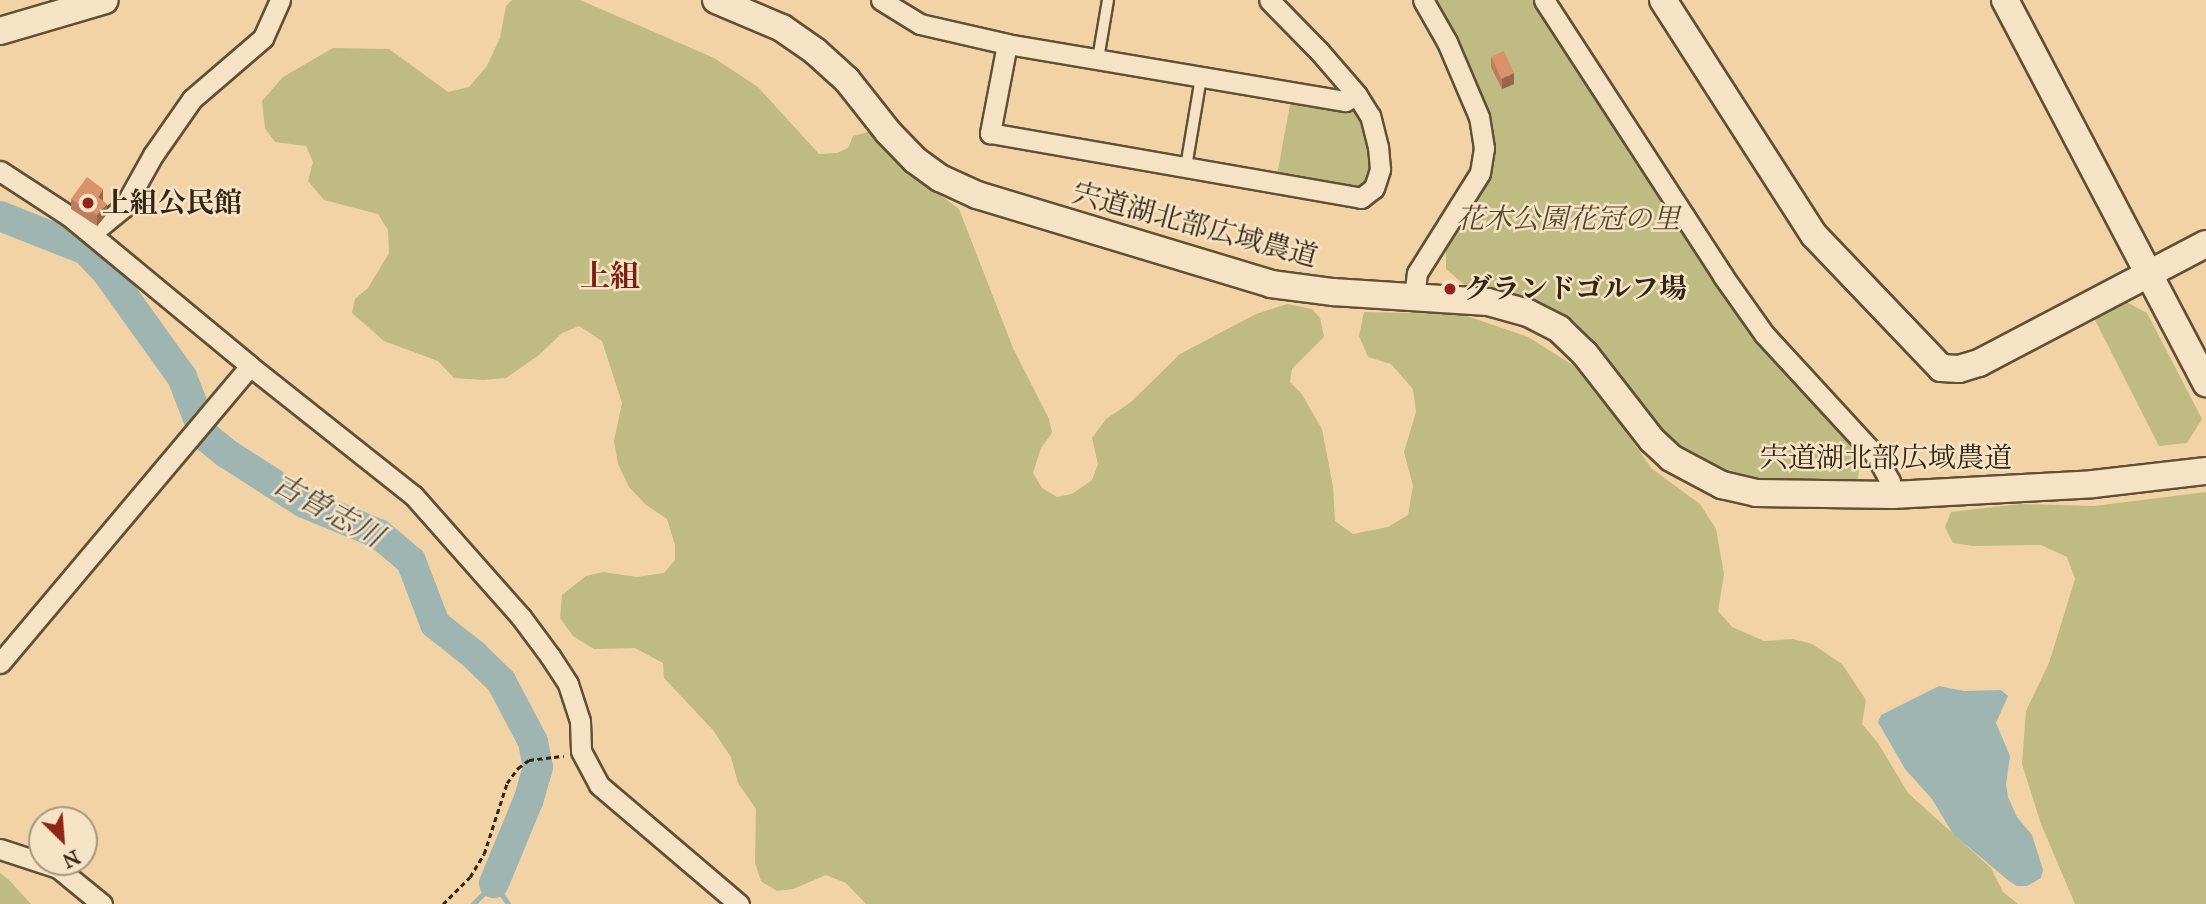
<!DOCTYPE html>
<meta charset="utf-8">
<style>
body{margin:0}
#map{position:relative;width:2206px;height:904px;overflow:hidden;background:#f1d3a5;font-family:"IM FELL Great Primer","Noto Serif JP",serif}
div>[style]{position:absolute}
.green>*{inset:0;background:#bfbb82}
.water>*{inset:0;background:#9fb5b2}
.stream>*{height:5px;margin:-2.5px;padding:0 2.5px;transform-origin:2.5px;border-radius:2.5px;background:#9fb5b2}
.river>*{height:30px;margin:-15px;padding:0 15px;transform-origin:15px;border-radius:15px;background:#9fb5b2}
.path>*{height:2.5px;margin-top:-1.25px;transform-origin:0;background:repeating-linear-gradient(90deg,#312514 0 5px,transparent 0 8.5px)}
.roads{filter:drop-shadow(2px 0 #615038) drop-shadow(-2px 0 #615038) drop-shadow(0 2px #615038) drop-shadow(0 -2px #615038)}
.lane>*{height:10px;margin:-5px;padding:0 5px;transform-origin:5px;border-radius:5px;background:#f6e2c4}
.street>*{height:19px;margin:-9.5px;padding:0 9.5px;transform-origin:9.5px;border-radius:9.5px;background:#f6e2c4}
.secondary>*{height:26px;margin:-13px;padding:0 13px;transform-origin:13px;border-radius:13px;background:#f6e2c4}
.wall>*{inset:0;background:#bb7e5c}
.shaded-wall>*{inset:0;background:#98664b}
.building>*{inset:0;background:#d9926b;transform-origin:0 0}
.dots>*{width:19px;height:19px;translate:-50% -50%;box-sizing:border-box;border:4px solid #f6e2c4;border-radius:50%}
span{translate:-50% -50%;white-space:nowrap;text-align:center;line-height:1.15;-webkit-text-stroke:5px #f6e2c4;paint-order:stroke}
.poi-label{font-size:28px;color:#312514;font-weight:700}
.left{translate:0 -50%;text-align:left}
.park-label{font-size:28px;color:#544a30;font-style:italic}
.street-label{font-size:28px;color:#312514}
.neighbourhood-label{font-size:30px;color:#7a1f14;font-weight:700}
.water-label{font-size:30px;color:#4c493c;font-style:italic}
.north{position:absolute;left:28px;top:806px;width:70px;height:70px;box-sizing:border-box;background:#f6e2c4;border:2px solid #a7967e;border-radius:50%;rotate:155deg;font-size:19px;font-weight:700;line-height:28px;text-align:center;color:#312514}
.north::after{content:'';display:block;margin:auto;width:24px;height:32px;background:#8f2418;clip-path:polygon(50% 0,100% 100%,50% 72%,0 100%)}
</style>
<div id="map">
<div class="green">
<i style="clip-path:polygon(512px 0,580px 0,714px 58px,758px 87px,819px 154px,837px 153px,848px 148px,853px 136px,868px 132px,885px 143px,911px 173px,959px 209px,1013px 348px,1049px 419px,1052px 433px,1041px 448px,1033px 473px,1042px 488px,1057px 497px,1072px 494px,1092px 480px,1098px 464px,1092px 438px,1106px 419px,1131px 402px,1180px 354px,1256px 314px,1287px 304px,1312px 309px,1320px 318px,1324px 337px,1292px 369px,1290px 382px,1301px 393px,1322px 429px,1333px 487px,1335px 521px,1353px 534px,1388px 527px,1408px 515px,1413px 486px,1404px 452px,1416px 412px,1413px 389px,1391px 364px,1368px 357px,1359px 336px,1364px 312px,1461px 314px,1528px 337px,1587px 374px,1651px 468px,1700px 504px,1716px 529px,1724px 574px,1718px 611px,1732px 627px,1764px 641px,1793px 639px,1812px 644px,1842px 664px,1866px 700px,1862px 724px,1878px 743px,1908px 793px,1991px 868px,2003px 892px,2018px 904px,866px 904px,846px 883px,826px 875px,793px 889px,777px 891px,761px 881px,755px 863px,756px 809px,738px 783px,731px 757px,713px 730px,664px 678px,663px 663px,635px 648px,594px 649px,573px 636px,560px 618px,562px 595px,586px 576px,603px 572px,637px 577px,664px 573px,675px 560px,675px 545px,667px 519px,646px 505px,629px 487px,618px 464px,614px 441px,622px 403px,602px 341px,579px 326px,562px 333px,539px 355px,506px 378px,483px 380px,454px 378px,438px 361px,384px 341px,352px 313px,355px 299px,368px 288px,389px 253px,388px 230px,378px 214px,324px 200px,308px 181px,313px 162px,306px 146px,275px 142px,265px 128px,262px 101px,283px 77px,333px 48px,389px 49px,448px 92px,469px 87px,487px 66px,500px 38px,506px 6px)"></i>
<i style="clip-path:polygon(1436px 0,1533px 0,1861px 451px,1858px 478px,1846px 485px,1795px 485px,1730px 478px,1672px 445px,1628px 393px,1609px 364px,1585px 337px,1553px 312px,1523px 297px,1467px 287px,1446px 269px,1446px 247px,1482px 189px,1491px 166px,1493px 146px,1489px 120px,1481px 96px)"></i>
<i style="clip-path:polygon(1291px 99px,1359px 110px,1372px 164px,1364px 188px,1360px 191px,1277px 175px)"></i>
<i style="clip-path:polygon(2121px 299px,2147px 313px,2202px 419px,2187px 443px,2159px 446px,2092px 314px)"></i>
<i style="clip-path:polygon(2206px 492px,2206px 904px,2075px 904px,2041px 824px,2022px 764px,2026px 711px,2049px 663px,2075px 579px,2067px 557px,2041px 545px,1973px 546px,1953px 543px,1945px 527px,1951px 512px,2020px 504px,2094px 506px)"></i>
<i style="clip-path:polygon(0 873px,8px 879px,31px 904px,0 904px)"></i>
</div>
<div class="water">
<i style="clip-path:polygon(1939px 686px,1964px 691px,2001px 690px,2008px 696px,1996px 723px,2010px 756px,2006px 784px,2008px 797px,2017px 817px,2032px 835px,2043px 870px,2041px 878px,2027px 886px,2017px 886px,2009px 881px,1953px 834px,1932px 799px,1905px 769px,1878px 722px,1881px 715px)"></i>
</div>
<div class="stream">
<i style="left:473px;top:904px;width:30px;rotate:-45deg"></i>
<i style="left:494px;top:883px;width:25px;rotate:56deg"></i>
</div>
<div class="river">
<i style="left:0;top:216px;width:92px;rotate:21.6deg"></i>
<i style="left:86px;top:250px;width:33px;rotate:47deg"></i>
<i style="left:108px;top:274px;width:127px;rotate:54.3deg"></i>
<i style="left:182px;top:377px;width:63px;rotate:68.7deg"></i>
<i style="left:205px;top:436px;width:27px;rotate:39deg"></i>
<i style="left:226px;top:453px;width:93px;rotate:32.7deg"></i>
<i style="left:304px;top:503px;width:81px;rotate:22.5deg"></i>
<i style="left:379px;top:534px;width:42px;rotate:40.2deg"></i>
<i style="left:411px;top:561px;width:67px;rotate:69.1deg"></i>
<i style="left:435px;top:624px;width:48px;rotate:38.3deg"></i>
<i style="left:473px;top:654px;width:39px;rotate:44deg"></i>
<i style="left:501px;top:681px;width:69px;rotate:62.3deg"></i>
<i style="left:533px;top:742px;width:25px;rotate:79deg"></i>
<i style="left:538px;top:767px;width:35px;rotate:106deg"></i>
<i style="left:528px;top:801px;width:89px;rotate:112.5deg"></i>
</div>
<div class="path">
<i style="left:443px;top:904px;width:38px;rotate:-45deg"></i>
<i style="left:470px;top:877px;width:27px;rotate:-59deg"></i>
<i style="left:484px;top:854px;width:75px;rotate:-72.1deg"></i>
<i style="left:507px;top:783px;width:19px;rotate:-54deg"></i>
<i style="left:518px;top:768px;width:14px;rotate:-36deg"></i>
<i style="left:529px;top:760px;width:35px;rotate:-7deg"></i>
</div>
<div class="roads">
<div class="lane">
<i style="left:1098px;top:59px;width:60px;rotate:-80.4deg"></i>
<i style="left:1186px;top:167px;width:91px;rotate:-80.5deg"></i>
</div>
<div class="street">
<i style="left:881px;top:0;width:46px;rotate:31.6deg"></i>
<i style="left:920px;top:24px;width:89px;rotate:12.9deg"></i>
<i style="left:1007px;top:44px;width:343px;rotate:9.6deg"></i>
<i style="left:1345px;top:101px;width:13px;rotate:-27deg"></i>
<i style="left:1544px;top:0;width:329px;rotate:57deg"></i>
<i style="left:1723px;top:276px;width:71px;rotate:54.7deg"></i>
<i style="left:1764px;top:334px;width:167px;rotate:47.4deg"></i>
<i style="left:1877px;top:457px;width:27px;rotate:62deg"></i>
<i style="left:1890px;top:481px;width:14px;rotate:78deg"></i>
<i style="left:1007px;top:44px;width:91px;rotate:100.8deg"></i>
<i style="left:990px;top:133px;width:377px;rotate:9.9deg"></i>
<i style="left:1361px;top:198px;width:16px;rotate:-38deg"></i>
<i style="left:1374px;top:188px;width:20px;rotate:-72deg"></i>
<i style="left:1380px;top:169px;width:22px;rotate:-95deg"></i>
<i style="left:1378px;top:147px;width:32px;rotate:-104deg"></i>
<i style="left:1370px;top:116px;width:25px;rotate:-122deg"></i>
<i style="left:1357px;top:95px;width:58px;rotate:-130.8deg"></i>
<i style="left:1319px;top:51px;width:71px;rotate:-134.4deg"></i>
<i style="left:0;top:171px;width:82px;rotate:33.1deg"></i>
<i style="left:69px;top:216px;width:235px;rotate:39.6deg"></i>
<i style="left:250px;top:366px;width:208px;rotate:38.4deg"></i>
<i style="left:413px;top:495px;width:163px;rotate:48.5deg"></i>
<i style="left:521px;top:617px;width:49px;rotate:53.4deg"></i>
<i style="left:550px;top:656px;width:33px;rotate:57deg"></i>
<i style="left:568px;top:684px;width:39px;rotate:72deg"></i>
<i style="left:580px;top:721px;width:30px;rotate:88deg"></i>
<i style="left:581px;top:751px;width:38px;rotate:62deg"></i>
<i style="left:599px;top:785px;width:184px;rotate:40.4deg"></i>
<i style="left:91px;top:234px;width:43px;rotate:-39.3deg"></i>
<i style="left:124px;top:207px;width:60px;rotate:-60.9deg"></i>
<i style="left:153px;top:155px;width:68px;rotate:-55.1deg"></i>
<i style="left:192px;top:99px;width:94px;rotate:-40.7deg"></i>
<i style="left:263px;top:38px;width:42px;rotate:-65.9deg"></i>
<i style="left:1414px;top:297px;width:24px;rotate:-83deg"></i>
<i style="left:1417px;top:273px;width:118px;rotate:-57.8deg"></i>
<i style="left:1480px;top:173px;width:25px;rotate:-81deg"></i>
<i style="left:1484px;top:148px;width:31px;rotate:-99deg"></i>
<i style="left:1479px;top:117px;width:82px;rotate:-113.1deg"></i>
<i style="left:1447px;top:42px;width:48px;rotate:-119.7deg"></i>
<i style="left:0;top:663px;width:388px;rotate:-49.9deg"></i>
<i style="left:0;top:849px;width:61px;rotate:18.1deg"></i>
<i style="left:58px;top:868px;width:57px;rotate:39.3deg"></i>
</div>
<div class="secondary">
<i style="left:716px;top:0;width:72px;rotate:23deg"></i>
<i style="left:782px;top:28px;width:40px;rotate:34.9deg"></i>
<i style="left:815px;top:51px;width:43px;rotate:42.2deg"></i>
<i style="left:847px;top:80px;width:66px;rotate:51.7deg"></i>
<i style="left:888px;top:132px;width:39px;rotate:46deg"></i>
<i style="left:915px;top:160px;width:31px;rotate:36deg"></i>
<i style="left:940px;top:178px;width:41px;rotate:24.7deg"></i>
<i style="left:977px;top:195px;width:307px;rotate:16.8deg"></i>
<i style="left:1271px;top:284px;width:63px;rotate:7.4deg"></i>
<i style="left:1333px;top:292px;width:155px;rotate:3.7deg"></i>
<i style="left:1488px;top:302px;width:41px;rotate:15.4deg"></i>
<i style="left:1528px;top:313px;width:35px;rotate:27deg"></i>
<i style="left:1559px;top:329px;width:36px;rotate:44deg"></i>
<i style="left:1585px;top:354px;width:109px;rotate:52.1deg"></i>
<i style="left:1652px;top:440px;width:26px;rotate:43deg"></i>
<i style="left:1671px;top:458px;width:58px;rotate:27.9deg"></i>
<i style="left:1722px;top:485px;width:35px;rotate:13deg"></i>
<i style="left:1756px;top:493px;width:137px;rotate:0.8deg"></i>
<i style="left:1893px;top:495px;width:200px;rotate:-3.1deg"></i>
<i style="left:2093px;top:484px;width:114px;rotate:-6.6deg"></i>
<i style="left:1663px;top:0;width:279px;rotate:57.3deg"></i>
<i style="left:1814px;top:235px;width:184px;rotate:46.3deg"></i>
<i style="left:1941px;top:368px;width:18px;rotate:3deg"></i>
<i style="left:1959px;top:369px;width:21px;rotate:-17deg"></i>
<i style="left:1979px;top:363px;width:256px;rotate:-27.7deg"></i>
<i style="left:2005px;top:0;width:433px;rotate:62.3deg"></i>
<i style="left:0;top:31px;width:109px;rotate:-16.4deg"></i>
</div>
</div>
<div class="wall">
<i style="clip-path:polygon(1491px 57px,1514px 84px,1502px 89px,1491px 67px)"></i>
<i style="clip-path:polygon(71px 199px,103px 200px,102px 201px,107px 214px,97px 226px,71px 209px)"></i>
</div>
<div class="shaded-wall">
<i style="clip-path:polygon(1514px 73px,1514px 84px,1502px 89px,1502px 79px)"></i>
<i style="clip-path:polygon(103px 189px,103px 200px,98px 207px,98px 197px)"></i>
<i style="clip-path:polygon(107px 204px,107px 214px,97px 226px,97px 215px)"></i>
</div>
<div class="building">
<i style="left:1504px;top:51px;width:24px;height:14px;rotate:66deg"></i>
<i style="clip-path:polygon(87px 177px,103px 189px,98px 197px,107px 204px,97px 215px,71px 199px)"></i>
</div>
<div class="dots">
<i style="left:88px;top:203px;background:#8f2418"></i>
<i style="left:1450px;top:289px;background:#8f2418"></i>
</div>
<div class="poi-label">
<span class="left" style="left:102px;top:203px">上組公民館</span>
<span class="left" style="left:1464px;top:289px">グランドゴルフ場</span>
</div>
<div class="park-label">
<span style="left:1568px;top:219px">花木公園花冠の里</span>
</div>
<div class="street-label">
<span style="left:1195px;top:225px;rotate:15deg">宍道湖北部広域農道</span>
<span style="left:1886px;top:458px">宍道湖北部広域農道</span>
</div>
<div class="neighbourhood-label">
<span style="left:610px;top:276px">上組</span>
</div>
<div class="water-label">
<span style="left:328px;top:510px;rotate:29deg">古曽志川</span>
</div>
<div class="north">N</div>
</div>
